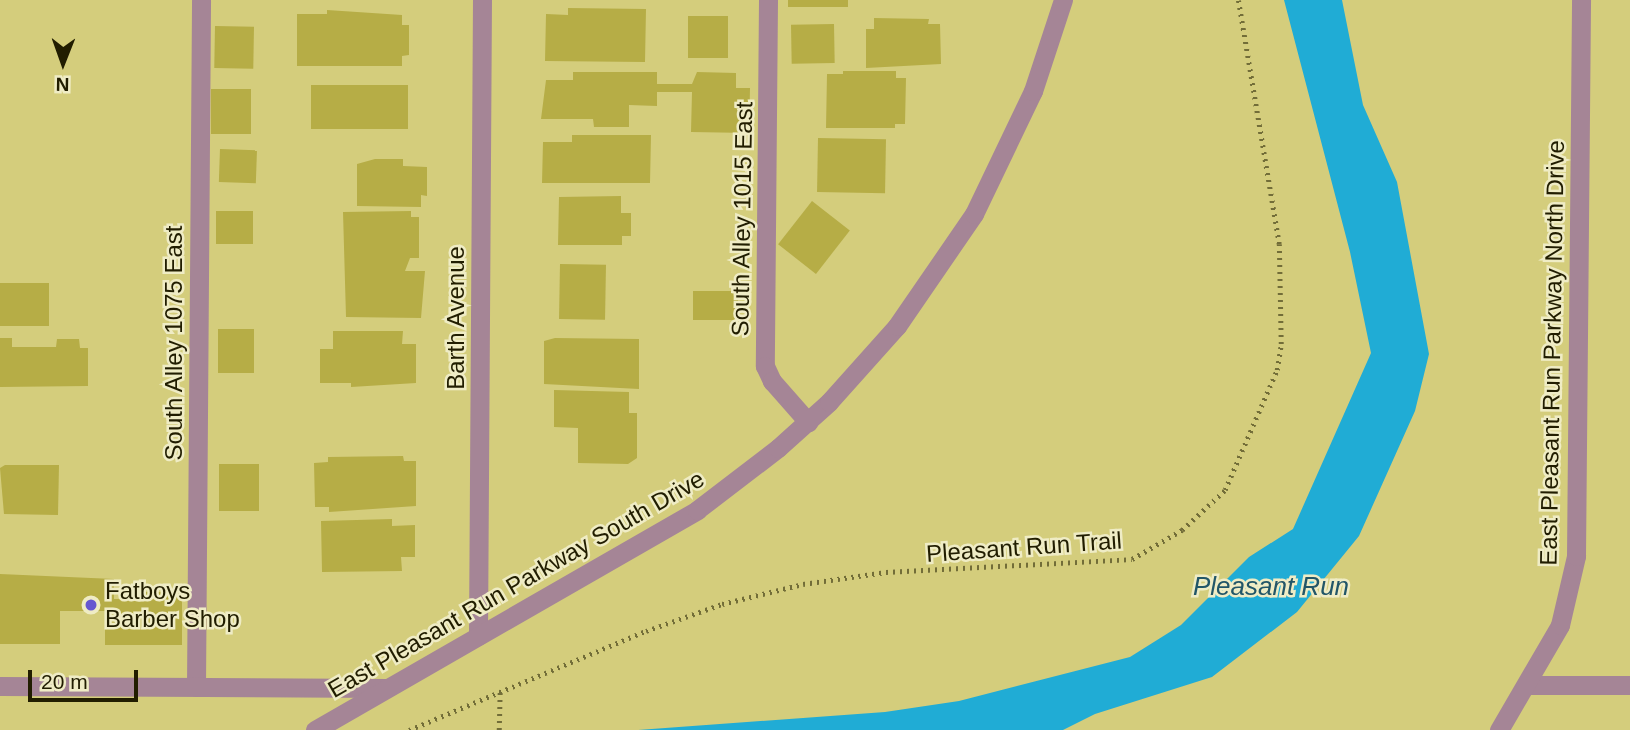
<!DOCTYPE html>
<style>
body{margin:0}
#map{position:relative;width:1630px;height:730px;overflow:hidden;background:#d4cd7c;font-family:Arial,sans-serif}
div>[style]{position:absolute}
.water>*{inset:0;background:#20acd5}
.building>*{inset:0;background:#b6ad46;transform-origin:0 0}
.path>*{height:4.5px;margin-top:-2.25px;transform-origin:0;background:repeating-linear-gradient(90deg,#726d38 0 2px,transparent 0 7px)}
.service>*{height:19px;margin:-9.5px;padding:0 9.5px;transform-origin:9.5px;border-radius:9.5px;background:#a58596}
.minor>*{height:19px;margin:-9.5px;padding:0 9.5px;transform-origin:9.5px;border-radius:9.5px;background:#a58596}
.tertiary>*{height:19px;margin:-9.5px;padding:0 9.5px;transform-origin:9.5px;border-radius:9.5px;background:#a58596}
.dots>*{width:19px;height:19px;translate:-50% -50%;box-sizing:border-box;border:4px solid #efecc5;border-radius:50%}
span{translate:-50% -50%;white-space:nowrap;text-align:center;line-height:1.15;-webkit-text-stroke:5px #efecc5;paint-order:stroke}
.street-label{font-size:24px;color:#211d00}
.poi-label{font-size:24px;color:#211d00}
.left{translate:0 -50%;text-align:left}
.water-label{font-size:26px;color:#225668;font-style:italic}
.north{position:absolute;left:28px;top:28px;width:70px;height:70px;-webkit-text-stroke:5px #efecc5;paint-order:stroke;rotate:181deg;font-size:19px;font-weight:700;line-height:28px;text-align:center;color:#211d00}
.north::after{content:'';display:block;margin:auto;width:24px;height:32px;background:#211d00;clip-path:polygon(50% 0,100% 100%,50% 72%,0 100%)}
.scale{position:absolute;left:28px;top:670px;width:110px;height:32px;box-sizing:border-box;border:4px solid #211d00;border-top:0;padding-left:9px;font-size:21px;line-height:24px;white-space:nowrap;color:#211d00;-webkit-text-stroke:5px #efecc5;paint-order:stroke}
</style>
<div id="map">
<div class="water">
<i style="clip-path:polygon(1284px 0,1342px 0,1363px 105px,1397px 182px,1429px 354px,1415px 411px,1359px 536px,1297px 612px,1212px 677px,1095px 714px,1063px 730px,638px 730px,885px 712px,959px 701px,1130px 657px,1181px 625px,1249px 557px,1293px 529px,1371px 353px,1350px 252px)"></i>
</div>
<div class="building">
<i style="left:788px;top:0;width:60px;height:7px"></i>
<i style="clip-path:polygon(568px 8px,646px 9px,645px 62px,545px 61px,546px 14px,568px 15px)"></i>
<i style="clip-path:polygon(327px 10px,402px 15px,402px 25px,409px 25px,409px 55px,402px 56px,402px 66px,297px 66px,297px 14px,327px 14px)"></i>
<i style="left:688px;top:16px;width:40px;height:42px"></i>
<i style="clip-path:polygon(874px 18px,929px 19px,928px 24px,940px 24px,941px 64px,866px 68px,866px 29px,874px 29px)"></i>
<i style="left:834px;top:24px;width:39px;height:43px;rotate:89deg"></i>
<i style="left:215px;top:26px;width:39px;height:42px;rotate:1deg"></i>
<i style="clip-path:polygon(843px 71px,896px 71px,896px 78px,906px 78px,905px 124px,895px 124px,895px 128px,826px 128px,827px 74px,843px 74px)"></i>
<i style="clip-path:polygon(573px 72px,657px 72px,657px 84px,692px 84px,697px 72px,736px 73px,736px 88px,750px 88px,749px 133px,691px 132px,692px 92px,657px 92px,657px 106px,629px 105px,629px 127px,594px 127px,593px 119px,541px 119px,546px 80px,573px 80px)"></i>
<i style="left:408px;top:85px;width:44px;height:97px;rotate:90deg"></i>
<i style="left:211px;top:89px;width:40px;height:45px"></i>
<i style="clip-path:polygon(572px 135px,651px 135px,650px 183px,542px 183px,543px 142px,572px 142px)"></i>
<i style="left:818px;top:138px;width:68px;height:54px;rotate:1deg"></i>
<i style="left:220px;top:149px;width:37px;height:33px;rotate:2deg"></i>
<i style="clip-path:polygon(375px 159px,403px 159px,403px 166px,427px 167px,427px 196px,421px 195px,421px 207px,357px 206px,357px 164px)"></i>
<i style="clip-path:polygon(621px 196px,621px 213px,631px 213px,631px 236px,622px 236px,622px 245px,558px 245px,559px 197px)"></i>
<i style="left:812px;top:201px;width:48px;height:55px;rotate:38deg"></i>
<i style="left:216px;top:211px;width:37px;height:33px"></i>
<i style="clip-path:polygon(411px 211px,411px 217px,419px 217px,419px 258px,410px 258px,405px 271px,425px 271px,421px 318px,346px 317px,343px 212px)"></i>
<i style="left:560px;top:264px;width:46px;height:55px;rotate:1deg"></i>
<i style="left:0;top:283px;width:49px;height:43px"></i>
<i style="left:693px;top:291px;width:45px;height:29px"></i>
<i style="left:218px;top:329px;width:36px;height:44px"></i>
<i style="clip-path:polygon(333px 331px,403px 331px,402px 344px,416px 344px,416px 383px,351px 387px,351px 383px,320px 383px,320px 349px,333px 349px)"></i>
<i style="clip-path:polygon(0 338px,12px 338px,12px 347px,56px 347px,57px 339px,79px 339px,80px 348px,88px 348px,88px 386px,0 387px)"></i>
<i style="clip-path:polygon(555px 338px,639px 339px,639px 389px,544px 384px,544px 341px)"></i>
<i style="clip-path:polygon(554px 390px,629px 392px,629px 413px,637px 413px,637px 458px,628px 464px,578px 463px,578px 428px,554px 427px)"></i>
<i style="clip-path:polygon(403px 456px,404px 461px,416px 461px,416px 506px,329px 512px,329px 507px,315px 507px,314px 463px,328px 462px,328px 457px)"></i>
<i style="left:259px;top:464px;width:47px;height:40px;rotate:90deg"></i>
<i style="clip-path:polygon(5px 465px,59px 465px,58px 515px,4px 514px,0 468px)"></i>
<i style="clip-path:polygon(392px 519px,392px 526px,415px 525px,415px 557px,401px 557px,402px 571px,322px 572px,321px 521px)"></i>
<i style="clip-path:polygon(0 574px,114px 579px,114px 599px,130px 599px,130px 592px,182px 592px,182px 645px,105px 645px,105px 611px,60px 611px,60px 644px,0 644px)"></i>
</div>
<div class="path">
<i style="left:409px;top:730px;width:257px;rotate:-22.7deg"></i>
<i style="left:646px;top:631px;width:81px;rotate:-19.6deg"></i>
<i style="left:722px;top:604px;width:83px;rotate:-13.9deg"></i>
<i style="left:803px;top:584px;width:84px;rotate:-8.2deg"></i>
<i style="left:886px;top:572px;width:246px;rotate:-3deg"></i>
<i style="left:1132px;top:559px;width:58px;rotate:-30.1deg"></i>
<i style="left:1182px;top:530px;width:59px;rotate:-42.9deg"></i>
<i style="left:1225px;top:490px;width:131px;rotate:-66.6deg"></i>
<i style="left:1277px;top:370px;width:26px;rotate:-81deg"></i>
<i style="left:1281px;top:344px;width:100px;rotate:-91.1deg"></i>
<i style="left:1279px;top:244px;width:247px;rotate:-99.5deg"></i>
<i style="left:499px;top:730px;width:40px;rotate:-88.6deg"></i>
</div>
<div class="service">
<i style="left:768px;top:0;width:366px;rotate:90.5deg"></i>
<i style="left:765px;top:366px;width:17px;rotate:65deg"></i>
<i style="left:772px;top:381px;width:55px;rotate:48.7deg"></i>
<i style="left:196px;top:687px;width:687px;rotate:-89.58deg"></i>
</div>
<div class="minor">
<i style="left:478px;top:636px;width:636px;rotate:-89.64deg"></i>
<i style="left:1528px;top:685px;width:102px"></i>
<i style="left:0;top:686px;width:387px;rotate:0.3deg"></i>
<i style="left:315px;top:730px;width:441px;rotate:-29.9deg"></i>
<i style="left:697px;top:510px;width:102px;rotate:-37.4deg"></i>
<i style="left:778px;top:448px;width:69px;rotate:-42deg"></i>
<i style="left:829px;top:402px;width:102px;rotate:-48.2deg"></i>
<i style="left:897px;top:326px;width:136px;rotate:-55.5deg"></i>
<i style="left:974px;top:214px;width:136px;rotate:-64.4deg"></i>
<i style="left:1033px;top:91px;width:96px;rotate:-71.8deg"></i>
</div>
<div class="tertiary">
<i style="left:1499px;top:730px;width:121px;rotate:-59.8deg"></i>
<i style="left:1560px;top:625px;width:71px;rotate:-76.9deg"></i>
<i style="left:1576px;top:556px;width:556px;rotate:-89.48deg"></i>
</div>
<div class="dots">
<i style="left:91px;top:605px;background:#6657d0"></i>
</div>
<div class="street-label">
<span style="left:742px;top:219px;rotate:-89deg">South Alley 1015 East</span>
<span style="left:456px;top:318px;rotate:-90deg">Barth Avenue</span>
<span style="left:174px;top:343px;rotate:-90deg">South Alley 1075 East</span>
<span style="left:1552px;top:353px;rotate:-89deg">East Pleasant Run Parkway North Drive</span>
<span style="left:1024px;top:547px;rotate:-4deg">Pleasant Run Trail</span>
<span style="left:516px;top:584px;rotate:-30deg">East Pleasant Run Parkway South Drive</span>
</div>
<div class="poi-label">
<span class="left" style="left:105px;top:605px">Fatboys<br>Barber Shop</span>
</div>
<div class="water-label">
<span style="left:1271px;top:587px">Pleasant Run</span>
</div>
<div class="north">N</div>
<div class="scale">20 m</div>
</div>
